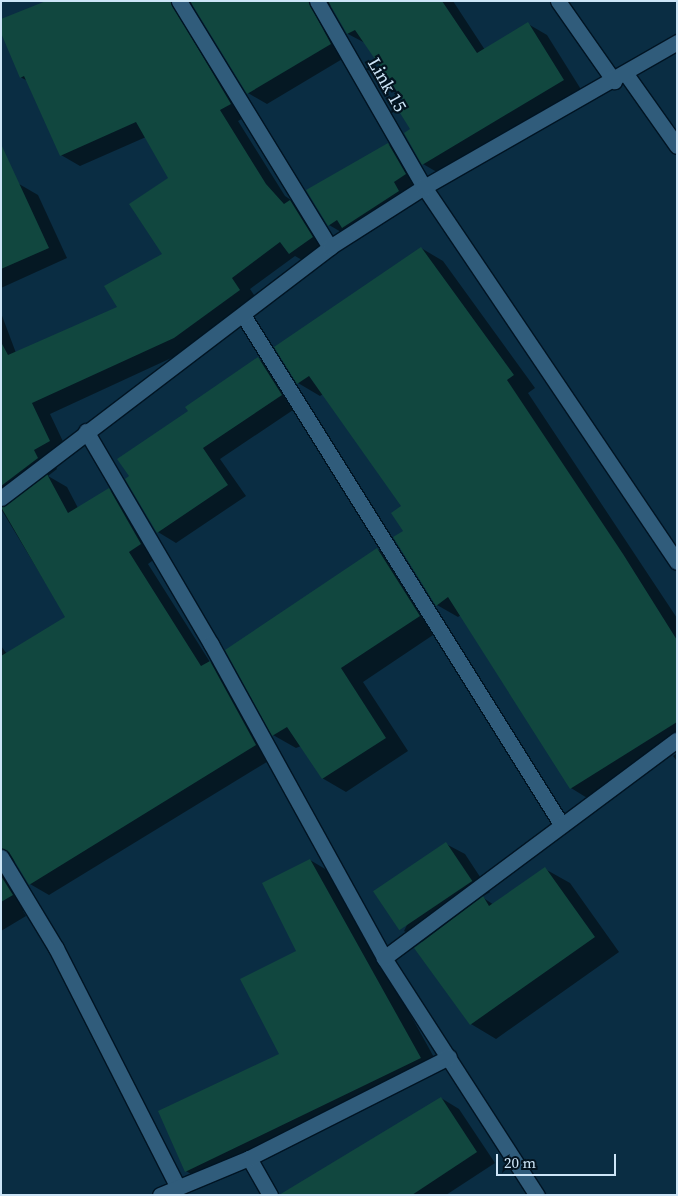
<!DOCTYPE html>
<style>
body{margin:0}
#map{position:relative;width:678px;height:1196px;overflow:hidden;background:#0a2d43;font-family:"Source Serif 4",serif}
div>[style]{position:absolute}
.shadow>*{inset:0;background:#0007}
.building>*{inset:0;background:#11473f;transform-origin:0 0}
.roads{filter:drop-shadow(1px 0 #001423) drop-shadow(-1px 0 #001423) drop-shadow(0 1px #001423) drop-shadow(0 -1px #001423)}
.street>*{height:15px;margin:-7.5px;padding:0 7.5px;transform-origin:7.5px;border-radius:7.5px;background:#305c7b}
span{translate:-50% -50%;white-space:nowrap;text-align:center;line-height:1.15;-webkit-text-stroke:4.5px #031420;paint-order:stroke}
.street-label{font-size:18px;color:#cde5f7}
.frame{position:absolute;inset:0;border:2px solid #cde5f7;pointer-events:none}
.scale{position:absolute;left:496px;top:1154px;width:120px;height:22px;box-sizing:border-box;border:2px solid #cde5f7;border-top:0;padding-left:6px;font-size:15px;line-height:18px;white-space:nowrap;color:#cde5f7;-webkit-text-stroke:4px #031420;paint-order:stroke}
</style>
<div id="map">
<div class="shadow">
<i style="clip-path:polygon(48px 1px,453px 1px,485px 50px,528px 24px,547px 35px,582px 91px,442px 175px,423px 164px,405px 101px,367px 44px,348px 34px,331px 5px,326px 13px,349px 55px,267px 104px,248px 93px,193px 3px,190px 18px,249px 115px,238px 121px,285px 196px,309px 212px,331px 248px,309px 264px,295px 256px,250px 289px,258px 301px,193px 348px,50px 414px,68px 452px,52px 461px,57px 469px,48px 476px,67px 487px,78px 508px,109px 490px,128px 501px,160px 555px,148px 564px,210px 662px,229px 673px,275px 757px,49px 895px,30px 884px,15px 860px,12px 873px,31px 906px,23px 911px,26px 916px,1px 931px,1px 646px,7px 654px,67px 618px,1px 509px,7px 507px,7px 503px,1px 506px,1px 313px,16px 353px,118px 308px,164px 254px,170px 178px,146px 137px,80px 166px,61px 155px,28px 81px,20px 77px)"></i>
<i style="clip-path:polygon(388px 144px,406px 155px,424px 185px,411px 193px,417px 202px,361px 238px,352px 233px,348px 236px,329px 225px)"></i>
<i style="clip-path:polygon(19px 184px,38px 195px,67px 258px,1px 288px,1px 192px)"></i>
<i style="clip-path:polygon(421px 248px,443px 261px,535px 388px,528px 393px,677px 618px,677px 749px,592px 801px,571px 788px,461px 615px,458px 617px,437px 605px,405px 531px,403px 506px,323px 394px,320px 396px,298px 383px)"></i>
<i style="clip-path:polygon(258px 359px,277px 369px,299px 406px,220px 459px,246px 496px,176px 543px,158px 532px,127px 479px,190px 411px)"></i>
<i style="clip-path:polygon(377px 549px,400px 563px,442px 629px,363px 682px,408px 751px,346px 792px,322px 778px,301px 746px,296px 748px,273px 735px)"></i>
<i style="clip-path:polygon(677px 753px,677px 761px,673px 756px)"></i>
<i style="clip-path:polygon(446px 844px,465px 854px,490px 892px,482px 897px,494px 905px,545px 869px,570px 883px,619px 952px,496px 1039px,471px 1024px,423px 942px,404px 931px)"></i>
<i style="clip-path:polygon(310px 860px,332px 873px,441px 1070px,207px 1184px,186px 1171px,280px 1055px)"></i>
<i style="clip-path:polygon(441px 1098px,459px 1109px,495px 1163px,446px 1195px,281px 1195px)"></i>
</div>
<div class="building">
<i style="clip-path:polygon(46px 1px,170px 1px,231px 104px,220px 110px,266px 184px,284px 204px,290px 200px,313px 237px,289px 254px,280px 242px,232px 278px,240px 290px,174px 338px,32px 403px,50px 441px,34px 450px,38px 458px,1px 486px,1px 342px,8px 355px,117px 307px,104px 286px,162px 254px,129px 204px,168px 178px,136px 122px,60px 156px,24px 76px,20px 78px,1px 33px,1px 19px)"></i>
<i style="clip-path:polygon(190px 1px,308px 1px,331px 44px,247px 94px)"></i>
<i style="clip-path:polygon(328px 1px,442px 1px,477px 53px,528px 22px,564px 80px,422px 165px,404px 133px,410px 129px,395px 105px,403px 100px,355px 30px,347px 34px)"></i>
<i style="clip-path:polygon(388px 143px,406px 174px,394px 182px,399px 191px,342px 228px,337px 220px,328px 226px,306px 190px)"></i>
<i style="clip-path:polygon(1px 144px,49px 248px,1px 269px)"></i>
<i style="clip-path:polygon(421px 247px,514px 375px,507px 380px,623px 554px,677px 640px,677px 722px,570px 789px,448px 597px,436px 606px,393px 537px,403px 531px,391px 513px,401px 506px,309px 376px,297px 384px,274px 347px)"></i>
<i style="clip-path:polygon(258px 357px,282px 395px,203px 448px,228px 485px,157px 533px,125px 479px,129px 476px,117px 459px,188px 411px,185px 407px)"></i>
<i style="clip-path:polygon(47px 474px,68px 513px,109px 488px,141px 544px,129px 552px,201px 666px,210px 661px,256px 745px,29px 885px,9px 852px,1px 848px,1px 656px,65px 617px,1px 507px)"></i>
<i style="clip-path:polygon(377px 548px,420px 616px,341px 668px,386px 738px,322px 779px,287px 727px,272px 736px,225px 650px)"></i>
<i style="left:446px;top:842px;width:47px;height:88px;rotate:56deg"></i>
<i style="clip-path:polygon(310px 859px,421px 1058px,185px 1172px,158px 1111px,279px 1054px,240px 979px,296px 951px,262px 883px)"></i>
<i style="clip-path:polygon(545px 867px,595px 937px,470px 1025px,414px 948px,483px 896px,489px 906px)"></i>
<i style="clip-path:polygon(1px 876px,13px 895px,1px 902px)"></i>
<i style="clip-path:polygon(441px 1097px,477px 1152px,412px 1195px,279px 1195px)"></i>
</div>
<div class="roads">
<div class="street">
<i style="left:179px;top:1px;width:289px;rotate:58.5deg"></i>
<i style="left:317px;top:1px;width:215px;rotate:60.1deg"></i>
<i style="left:424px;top:187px;width:452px;rotate:56deg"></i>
<i style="left:558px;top:1px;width:98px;rotate:55deg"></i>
<i style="left:626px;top:74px;width:88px;rotate:54.7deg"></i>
<i style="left:243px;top:315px;width:600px;rotate:58deg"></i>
<i style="left:86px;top:431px;width:247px;rotate:59.6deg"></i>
<i style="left:211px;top:644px;width:359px;rotate:61.1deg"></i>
<i style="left:384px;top:958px;width:282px;rotate:57.2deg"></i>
<i style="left:1px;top:498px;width:414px;rotate:-37.3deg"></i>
<i style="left:330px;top:247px;width:112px;rotate:-32.6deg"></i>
<i style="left:424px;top:187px;width:292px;rotate:-29.8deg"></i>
<i style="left:1px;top:857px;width:106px;rotate:58.9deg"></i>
<i style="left:56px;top:948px;width:268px;rotate:63deg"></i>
<i style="left:384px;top:958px;width:365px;rotate:-36.7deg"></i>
<i style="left:249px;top:1158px;width:43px;rotate:60.4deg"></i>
<i style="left:160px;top:1195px;width:96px;rotate:-22.6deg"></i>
<i style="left:249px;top:1158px;width:224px;rotate:-26.8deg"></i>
</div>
</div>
<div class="street-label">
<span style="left:387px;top:85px;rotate:60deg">Link 15</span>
</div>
<div class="frame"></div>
<div class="scale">20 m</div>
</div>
